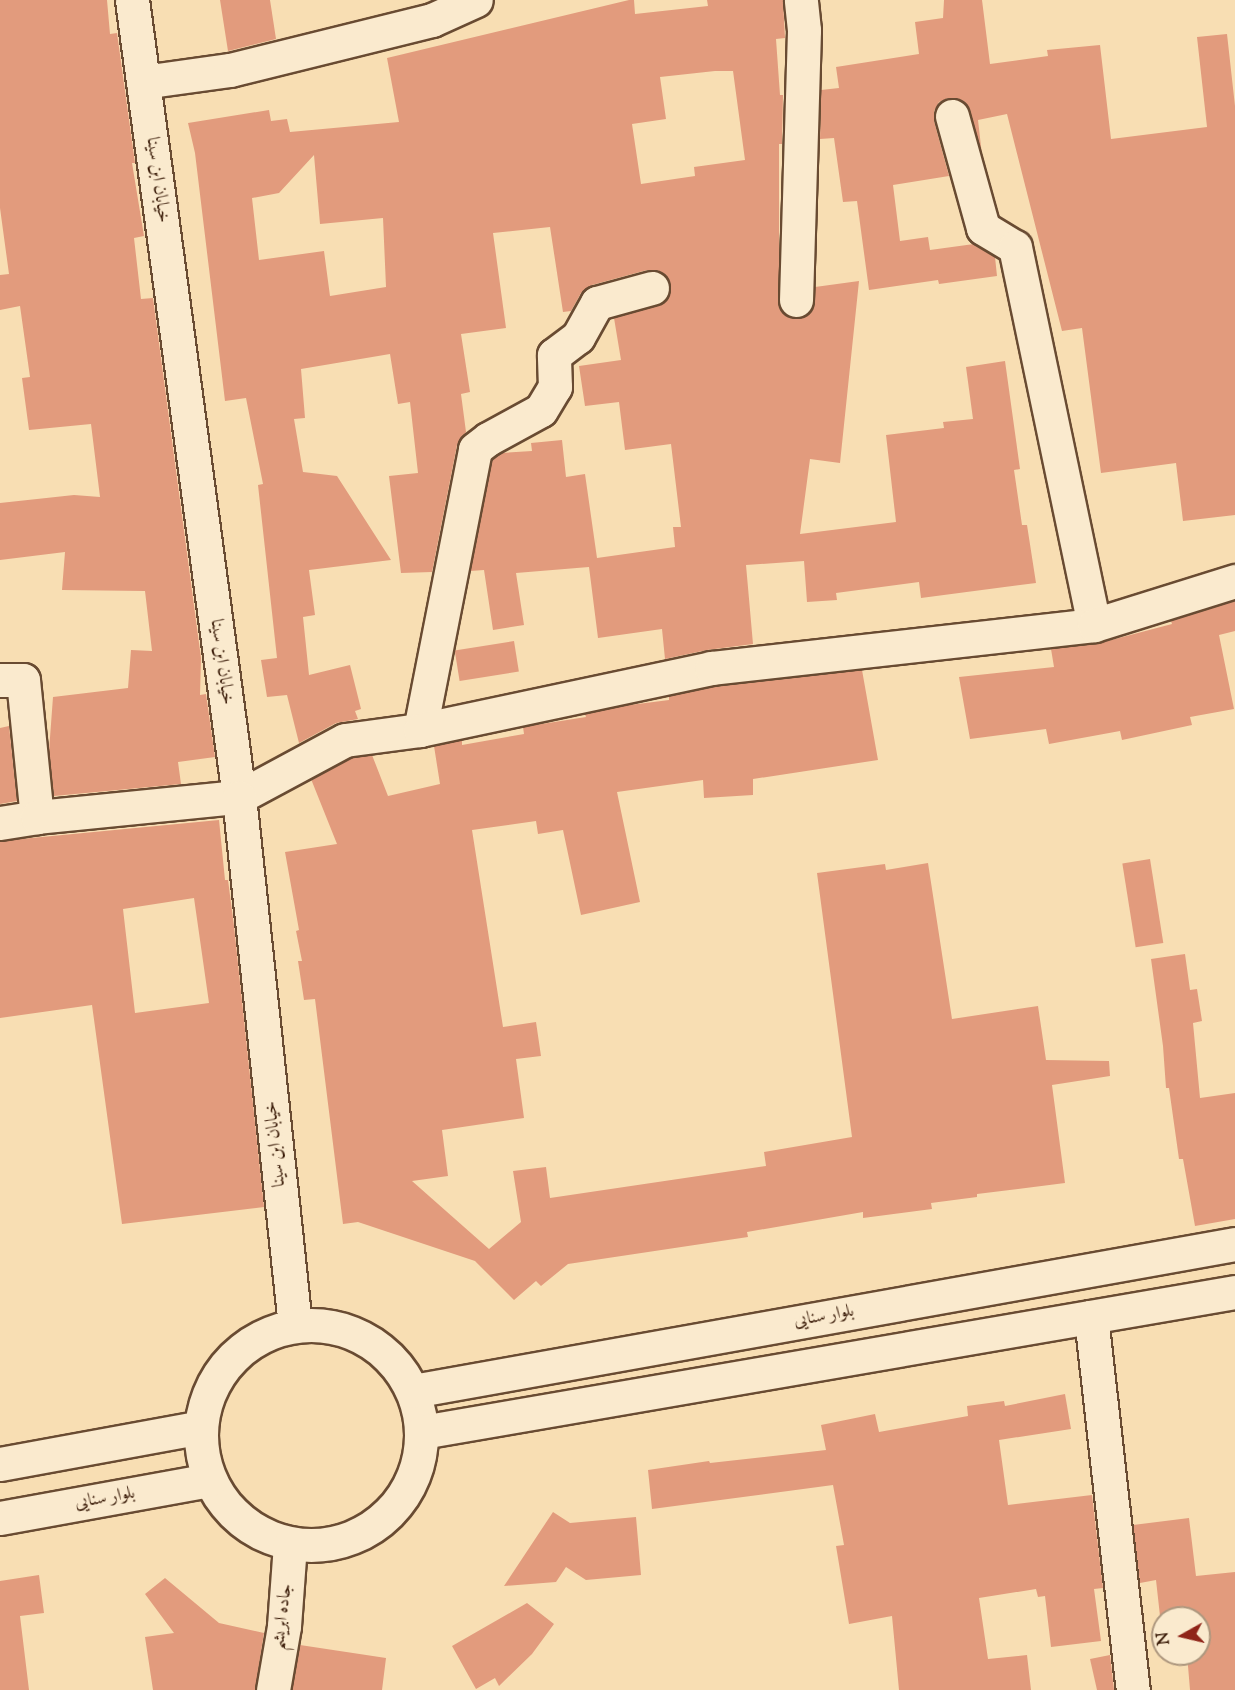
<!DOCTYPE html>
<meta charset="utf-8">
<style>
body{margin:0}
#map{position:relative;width:1235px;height:1690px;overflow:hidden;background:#f8deb3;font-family:"Sorts Mill Goudy",Amiri,serif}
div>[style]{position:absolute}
.building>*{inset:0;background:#e29b7d;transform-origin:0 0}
.roads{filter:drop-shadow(2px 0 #694b32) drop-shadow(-2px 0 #694b32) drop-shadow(0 2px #694b32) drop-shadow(0 -2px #694b32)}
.street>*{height:33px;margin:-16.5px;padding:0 16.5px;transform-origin:16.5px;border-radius:16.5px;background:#faeace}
.secondary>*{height:33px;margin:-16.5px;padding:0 16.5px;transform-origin:16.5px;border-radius:16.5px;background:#faeace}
.secondary>.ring{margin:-16.5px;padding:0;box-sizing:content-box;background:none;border:33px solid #faeace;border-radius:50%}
span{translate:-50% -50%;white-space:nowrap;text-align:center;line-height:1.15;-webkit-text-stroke:5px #faeace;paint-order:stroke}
.street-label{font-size:18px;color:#391a07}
.north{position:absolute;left:1151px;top:1606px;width:60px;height:60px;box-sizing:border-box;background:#faeace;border:2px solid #ad977e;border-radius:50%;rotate:262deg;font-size:16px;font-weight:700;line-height:24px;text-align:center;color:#391a07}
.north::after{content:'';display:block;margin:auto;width:21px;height:27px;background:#8f2418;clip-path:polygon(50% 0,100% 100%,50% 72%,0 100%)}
</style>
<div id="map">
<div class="building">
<i style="clip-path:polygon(0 0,107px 0,110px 34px,117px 33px,135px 163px,132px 163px,144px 236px,134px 238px,141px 299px,153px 298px,201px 658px,200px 695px,206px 694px,215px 757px,178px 762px,181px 784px,54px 796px,49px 751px,53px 697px,128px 688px,131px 650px,152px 651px,145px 591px,62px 590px,65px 552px,0 560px,0 503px,74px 495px,100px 497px,91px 424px,29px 430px,22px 378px,30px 377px,20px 306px,0 310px,0 275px,9px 274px,0 208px)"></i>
<i style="clip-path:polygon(220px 0,270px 0,276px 39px,228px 51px)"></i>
<i style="clip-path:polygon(evenodd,629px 0,634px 0,635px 14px,708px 6px,707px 0,783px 0,785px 38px,776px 39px,780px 95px,783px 95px,782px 144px,779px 144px,779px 308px,787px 316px,795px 319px,804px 317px,812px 309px,815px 287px,859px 281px,840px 463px,810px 459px,800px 534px,896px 522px,886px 435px,944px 428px,943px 422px,973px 419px,966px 367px,1005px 361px,1020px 469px,1014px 470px,1022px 525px,1027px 525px,1036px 583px,921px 598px,919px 582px,836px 593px,837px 600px,807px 602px,804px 561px,746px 565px,753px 644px,707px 650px,665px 659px,662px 629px,598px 638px,589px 567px,516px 573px,524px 625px,493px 630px,484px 570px,470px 571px,492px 460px,502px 453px,532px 451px,531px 443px,562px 440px,566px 477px,585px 474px,597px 558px,675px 547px,673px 527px,681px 527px,671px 444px,625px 450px,619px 402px,585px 406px,579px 366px,621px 360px,614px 318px,665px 302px,670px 292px,670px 284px,666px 275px,657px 270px,647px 270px,592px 285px,581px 293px,571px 311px,563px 312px,550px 227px,493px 233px,506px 328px,461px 334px,470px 392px,461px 394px,466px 432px,457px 445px,432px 572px,401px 573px,389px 476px,418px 473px,410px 402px,398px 404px,390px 354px,301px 369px,305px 418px,294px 419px,303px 472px,337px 476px,391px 560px,309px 570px,315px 615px,303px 617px,309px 675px,350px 665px,361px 709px,355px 711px,358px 719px,336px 723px,299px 743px,287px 695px,267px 697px,261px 660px,277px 658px,258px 485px,263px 484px,246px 398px,225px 401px,195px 153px,188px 123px,269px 110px,271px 121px,287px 119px,290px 132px,399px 122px,387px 58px,629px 0,715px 71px,733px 71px,745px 160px,694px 167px,695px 176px,641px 184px,632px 124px,666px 119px,660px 77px,715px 71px,629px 0,314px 155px,320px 224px,383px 218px,386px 287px,330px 296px,324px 251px,259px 260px,252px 198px,279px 193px,314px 155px)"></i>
<i style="clip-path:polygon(944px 0,982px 0,990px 64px,1048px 56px,1047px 50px,1100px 45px,1111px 139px,1207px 127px,1197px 37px,1227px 34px,1235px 106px,1235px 515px,1183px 521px,1176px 463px,1101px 473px,1082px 328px,1062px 331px,1007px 114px,978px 120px,982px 155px,966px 103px,956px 98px,948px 98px,939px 102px,934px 111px,934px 121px,949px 176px,893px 185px,900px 241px,928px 237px,930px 250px,974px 244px,995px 257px,997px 276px,939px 284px,938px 280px,869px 290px,857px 201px,843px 202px,834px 138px,820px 139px,821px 90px,839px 88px,836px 67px,919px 54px,915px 22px,943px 18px)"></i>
<i style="clip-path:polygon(1235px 601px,1235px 631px,1219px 635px,1234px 709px,1190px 717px,1192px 725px,1122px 740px,1120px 731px,1049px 744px,1046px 729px,970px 739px,959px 677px,1054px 667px,1051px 649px,1096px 644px,1172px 624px,1171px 621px)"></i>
<i style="left:514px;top:641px;width:31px;height:60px;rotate:81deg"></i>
<i style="clip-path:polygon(862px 670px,878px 760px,753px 779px,753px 795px,704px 798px,703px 780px,617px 792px,640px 902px,581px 915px,563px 830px,538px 834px,536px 821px,472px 830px,503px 1027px,536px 1022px,541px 1056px,516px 1059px,524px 1118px,442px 1130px,448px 1176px,412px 1181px,489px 1249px,521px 1222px,513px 1171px,546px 1167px,550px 1198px,766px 1166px,764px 1152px,852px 1137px,817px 873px,885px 864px,886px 870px,928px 863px,952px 1019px,1038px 1006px,1046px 1060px,1109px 1061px,1110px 1076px,1052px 1085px,1065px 1183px,977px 1194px,977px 1197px,931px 1203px,932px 1209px,863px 1218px,863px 1212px,747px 1232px,748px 1237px,568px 1264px,541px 1286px,536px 1281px,514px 1300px,475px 1261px,358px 1222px,343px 1224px,315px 999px,304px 1000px,298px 961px,302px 961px,296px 931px,299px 930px,285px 852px,337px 844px,311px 779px,351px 758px,372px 755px,388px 796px,440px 784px,434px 746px,462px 740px,462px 745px,524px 734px,523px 727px,586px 717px,585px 714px,622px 706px,669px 700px,669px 696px,714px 687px)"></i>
<i style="clip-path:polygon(9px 726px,17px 801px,0 804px,0 728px)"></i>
<i style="clip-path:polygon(evenodd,219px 820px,225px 880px,228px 880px,234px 926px,264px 1207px,122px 1224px,92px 1005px,0 1018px,0 841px,219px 820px,194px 898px,209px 1003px,135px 1013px,123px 909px,194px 898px)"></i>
<i style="left:1150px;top:859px;width:85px;height:28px;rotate:81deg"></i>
<i style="clip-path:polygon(1185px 954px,1190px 990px,1197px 989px,1202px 1021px,1193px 1023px,1200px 1098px,1235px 1093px,1235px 1219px,1195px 1226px,1183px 1159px,1179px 1159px,1169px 1088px,1166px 1088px,1163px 1046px,1151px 959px)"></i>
<i style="clip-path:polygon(1065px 1394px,1071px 1429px,999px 1440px,1008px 1505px,1092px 1495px,1103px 1588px,1094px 1589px,1101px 1641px,1051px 1647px,1045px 1596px,1038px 1597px,1036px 1589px,979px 1598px,988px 1659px,1027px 1655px,1031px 1690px,899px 1690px,892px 1616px,849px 1624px,836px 1546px,844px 1545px,833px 1485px,652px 1509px,648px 1470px,709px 1461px,710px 1463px,826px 1450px,821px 1425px,875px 1414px,879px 1432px,968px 1416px,967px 1406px,1004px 1401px,1005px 1406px)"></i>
<i style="clip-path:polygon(553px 1512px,570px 1523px,636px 1517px,641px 1575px,586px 1580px,566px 1567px,556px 1582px,504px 1586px)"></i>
<i style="clip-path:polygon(1189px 1518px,1196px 1576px,1235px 1572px,1235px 1690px,1190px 1690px,1187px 1654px,1199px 1654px,1199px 1618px,1163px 1618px,1162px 1634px,1156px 1580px,1140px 1583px,1133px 1525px)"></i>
<i style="clip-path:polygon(39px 1575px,44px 1613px,20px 1616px,29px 1690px,0 1690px,0 1581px)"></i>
<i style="clip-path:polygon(165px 1578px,219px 1623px,264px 1633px,255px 1690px,153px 1690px,145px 1637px,174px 1633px,145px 1594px)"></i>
<i style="clip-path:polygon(527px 1603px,554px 1624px,532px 1654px,499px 1686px,495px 1678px,476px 1689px,452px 1646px)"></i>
<i style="clip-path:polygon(300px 1645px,386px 1658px,382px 1690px,292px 1690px)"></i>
<i style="clip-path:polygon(1110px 1655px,1114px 1690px,1097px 1690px,1090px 1659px)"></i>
</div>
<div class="roads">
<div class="street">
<i style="left:143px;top:82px;width:88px;rotate:-7.9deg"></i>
<i style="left:230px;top:70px;width:208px;rotate:-13.9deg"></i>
<i style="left:432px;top:20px;width:48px;rotate:-24.4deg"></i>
<i style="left:952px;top:116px;width:116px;rotate:74.5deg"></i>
<i style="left:983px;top:228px;width:37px;rotate:31deg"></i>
<i style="left:1015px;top:247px;width:386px;rotate:78.2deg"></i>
<i style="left:796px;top:300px;width:270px;rotate:-88.3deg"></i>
<i style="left:804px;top:30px;width:30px;rotate:-96deg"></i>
<i style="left:0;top:680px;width:23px"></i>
<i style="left:23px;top:680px;width:138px;rotate:84.2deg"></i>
<i style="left:420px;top:730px;width:286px;rotate:-78.9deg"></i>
<i style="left:475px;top:449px;width:16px;rotate:-38deg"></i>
<i style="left:488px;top:439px;width:60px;rotate:-28.7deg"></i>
<i style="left:541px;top:410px;width:27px;rotate:-59deg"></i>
<i style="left:555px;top:387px;width:32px;rotate:-92deg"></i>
<i style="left:554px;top:355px;width:30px;rotate:-37deg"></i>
<i style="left:578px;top:337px;width:39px;rotate:-61deg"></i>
<i style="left:597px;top:303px;width:57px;rotate:-15.3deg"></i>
<i style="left:0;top:823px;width:37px;rotate:-9deg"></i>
<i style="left:37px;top:817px;width:203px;rotate:-5.7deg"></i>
<i style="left:239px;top:797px;width:120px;rotate:-28.3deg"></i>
<i style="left:345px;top:740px;width:76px;rotate:-7.6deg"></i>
<i style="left:420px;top:730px;width:298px;rotate:-12deg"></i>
<i style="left:711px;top:668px;width:385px;rotate:-6.4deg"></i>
<i style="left:1094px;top:625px;width:148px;rotate:-17.3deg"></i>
<i style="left:1091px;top:1317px;width:375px;rotate:83.6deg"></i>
</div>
<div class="secondary">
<i style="left:132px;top:0;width:804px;rotate:82.35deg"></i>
<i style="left:239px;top:797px;width:531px;rotate:83.95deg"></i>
<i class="ring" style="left:201px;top:1325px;width:187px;height:187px"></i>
<i style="left:413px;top:1391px;width:835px;rotate:-10.14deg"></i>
<i style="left:422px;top:1432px;width:825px;rotate:-9.77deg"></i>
<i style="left:0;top:1464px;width:204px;rotate:-10.4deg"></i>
<i style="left:0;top:1518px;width:213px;rotate:-10.3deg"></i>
<i style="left:273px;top:1690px;width:65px;rotate:-80.2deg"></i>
<i style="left:284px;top:1626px;width:82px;rotate:-85.8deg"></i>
</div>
</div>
<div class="street-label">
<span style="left:157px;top:180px;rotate:82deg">خیابان ابن سینا</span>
<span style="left:221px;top:662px;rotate:82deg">خیابان ابن سینا</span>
<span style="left:276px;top:1144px;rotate:-96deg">خیابان ابن سینا</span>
<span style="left:824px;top:1317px;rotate:-10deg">بلوار سنایی</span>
<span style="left:105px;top:1499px;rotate:-10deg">بلوار سنایی</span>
<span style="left:283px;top:1617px;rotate:-83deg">جاده ابریشم</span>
</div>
<div class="north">N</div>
</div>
